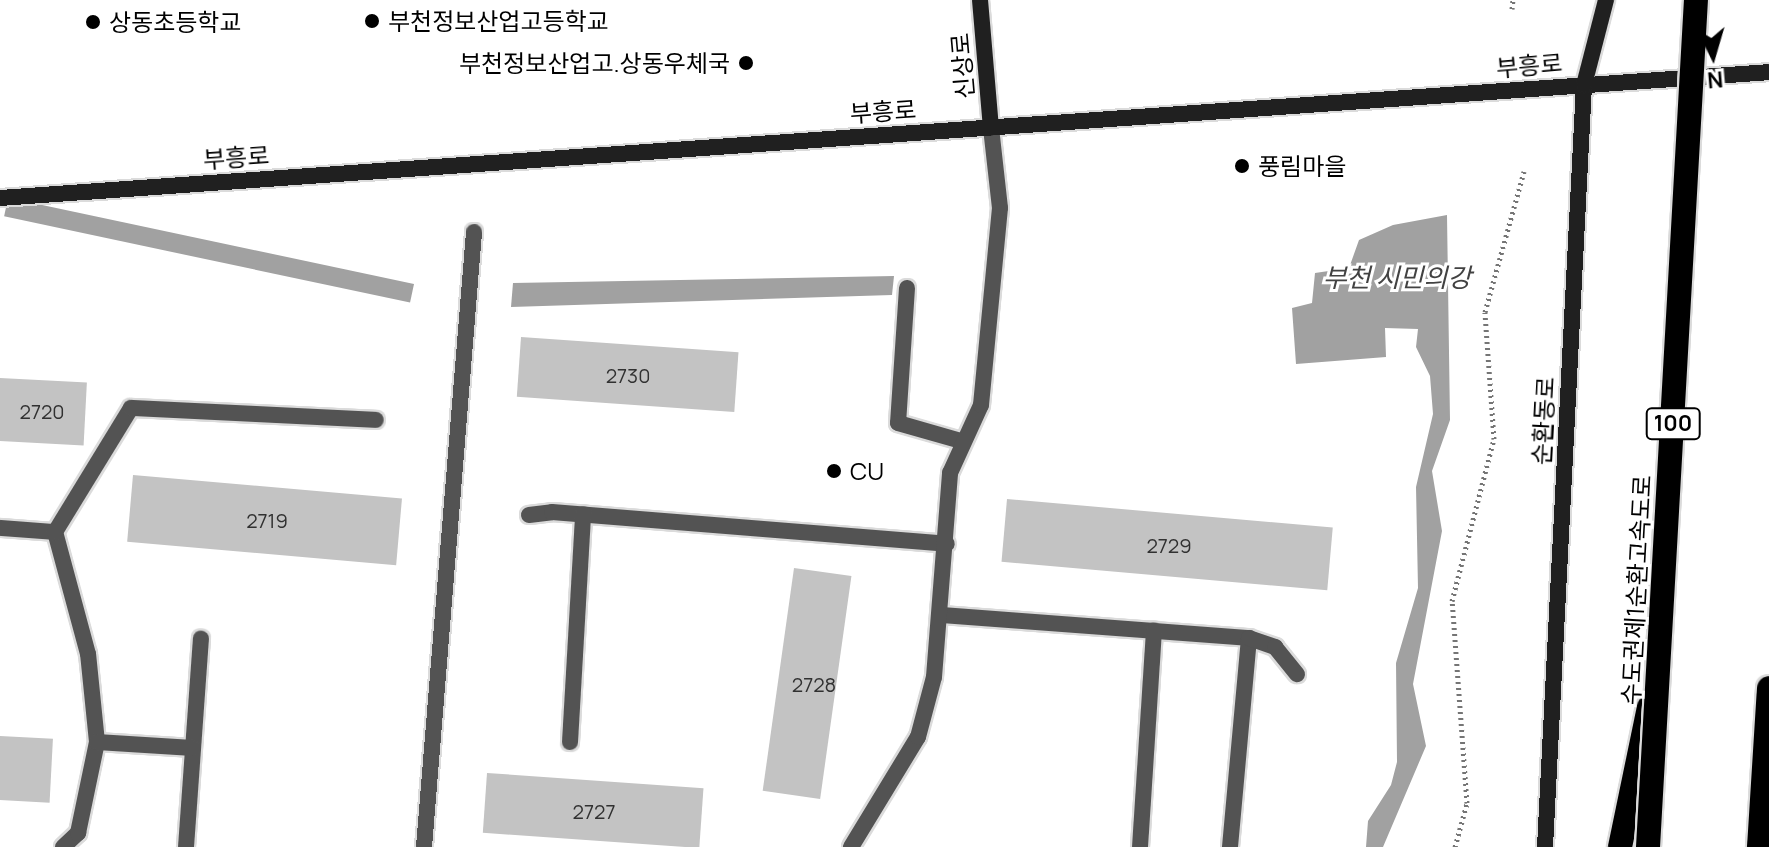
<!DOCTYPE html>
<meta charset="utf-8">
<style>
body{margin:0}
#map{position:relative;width:1769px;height:847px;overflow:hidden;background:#fff;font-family:Manrope,"Noto Sans KR",sans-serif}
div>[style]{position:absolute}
.water>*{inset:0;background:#a1a1a1;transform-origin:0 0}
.building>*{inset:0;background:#c3c3c3;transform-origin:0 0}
.path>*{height:5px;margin-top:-2.5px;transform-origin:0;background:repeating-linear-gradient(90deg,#757575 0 2px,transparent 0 6px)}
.roads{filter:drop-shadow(2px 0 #dbdbdb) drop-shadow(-2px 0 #dbdbdb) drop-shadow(0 2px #dbdbdb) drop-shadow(0 -2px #dbdbdb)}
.lane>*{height:16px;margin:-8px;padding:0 8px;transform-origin:8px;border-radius:8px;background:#535353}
.street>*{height:16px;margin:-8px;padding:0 8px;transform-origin:8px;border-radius:8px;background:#535353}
.secondary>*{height:16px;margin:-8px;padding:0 8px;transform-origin:8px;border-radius:8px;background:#202020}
.highway>*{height:24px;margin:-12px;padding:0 12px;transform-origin:12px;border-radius:12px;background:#000}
.bridges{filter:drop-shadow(2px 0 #dbdbdb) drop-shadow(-2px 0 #dbdbdb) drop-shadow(0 2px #dbdbdb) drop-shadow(0 -2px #dbdbdb)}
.highway-bridge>*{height:24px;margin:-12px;padding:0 12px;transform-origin:12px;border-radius:12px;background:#000}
.dots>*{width:22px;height:22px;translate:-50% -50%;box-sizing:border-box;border:4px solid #fff;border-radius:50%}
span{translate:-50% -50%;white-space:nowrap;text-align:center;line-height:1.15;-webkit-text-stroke:6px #fff;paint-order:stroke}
.number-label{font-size:20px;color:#313131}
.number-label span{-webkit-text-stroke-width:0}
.shield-label span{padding:2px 6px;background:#fff;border:2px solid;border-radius:6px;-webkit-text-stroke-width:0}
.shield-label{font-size:22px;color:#000;font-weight:700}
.poi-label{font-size:24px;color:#000}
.left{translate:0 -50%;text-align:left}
.right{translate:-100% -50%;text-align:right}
.street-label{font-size:24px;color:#000}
.water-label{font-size:26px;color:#424242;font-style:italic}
.north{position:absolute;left:1673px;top:16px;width:80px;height:80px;-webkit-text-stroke:6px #fff;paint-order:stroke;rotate:175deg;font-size:22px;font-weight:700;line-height:32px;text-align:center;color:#000}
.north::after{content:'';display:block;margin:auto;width:28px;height:36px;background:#000;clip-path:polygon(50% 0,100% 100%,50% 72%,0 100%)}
</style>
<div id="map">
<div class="water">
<i style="clip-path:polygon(1447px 215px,1450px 420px,1432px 471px,1442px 531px,1413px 684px,1426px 746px,1383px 847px,1366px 847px,1368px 821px,1391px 785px,1397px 762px,1396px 663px,1418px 588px,1416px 487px,1433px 414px,1430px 376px,1416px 347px,1418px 329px,1385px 328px,1386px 357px,1296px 364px,1292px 308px,1312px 303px,1315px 273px,1349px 268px,1359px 240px,1393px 225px)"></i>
<i style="clip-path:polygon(894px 276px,892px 295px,511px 307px,513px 283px)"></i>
<i style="left:414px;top:284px;width:19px;height:415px;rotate:102deg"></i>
</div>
<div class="building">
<i style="left:521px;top:337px;width:218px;height:60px;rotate:4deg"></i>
<i style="left:0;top:378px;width:87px;height:63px;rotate:3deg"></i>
<i style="left:133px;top:475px;width:270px;height:67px;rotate:5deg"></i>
<i style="left:1007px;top:499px;width:327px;height:63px;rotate:5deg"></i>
<i style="left:794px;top:568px;width:58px;height:225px;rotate:8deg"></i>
<i style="left:0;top:736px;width:53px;height:64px;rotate:3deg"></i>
<i style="left:487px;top:773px;width:217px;height:60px;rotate:4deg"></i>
</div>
<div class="path">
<i style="left:1512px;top:9px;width:9px;rotate:-84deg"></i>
<i style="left:1455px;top:847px;width:46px;rotate:-74.7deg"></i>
<i style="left:1467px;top:803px;width:203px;rotate:-94.2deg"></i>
<i style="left:1452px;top:601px;width:167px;rotate:-75.5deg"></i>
<i style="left:1494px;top:439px;width:127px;rotate:-94.1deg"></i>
<i style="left:1485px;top:312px;width:146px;rotate:-74.5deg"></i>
</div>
<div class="roads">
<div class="lane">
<i style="left:907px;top:288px;width:135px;rotate:93.8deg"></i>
<i style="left:898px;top:423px;width:66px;rotate:15.9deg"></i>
<i style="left:529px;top:515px;width:23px;rotate:-7deg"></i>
<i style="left:552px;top:512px;width:396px;rotate:4.6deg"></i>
<i style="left:0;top:528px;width:55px;rotate:4.2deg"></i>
<i style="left:943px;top:615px;width:307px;rotate:4.3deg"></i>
<i style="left:1249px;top:638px;width:210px;rotate:95.2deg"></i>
<i style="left:1249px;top:638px;width:28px;rotate:19deg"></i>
<i style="left:1275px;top:647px;width:35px;rotate:51deg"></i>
<i style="left:570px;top:742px;width:228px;rotate:-86.7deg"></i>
<i style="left:63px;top:847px;width:21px;rotate:-43deg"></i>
<i style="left:78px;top:833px;width:93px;rotate:-78.2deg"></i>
<i style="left:97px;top:742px;width:88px;rotate:-95.8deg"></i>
<i style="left:88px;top:654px;width:126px;rotate:-105.1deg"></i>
<i style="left:55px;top:532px;width:145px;rotate:-58.5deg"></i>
<i style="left:131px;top:408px;width:245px;rotate:2.8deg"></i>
<i style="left:186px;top:847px;width:209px;rotate:-85.9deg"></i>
<i style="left:851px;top:847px;width:129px;rotate:-58.7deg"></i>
<i style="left:918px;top:737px;width:62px;rotate:-75.1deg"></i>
<i style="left:934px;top:677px;width:205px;rotate:-85.5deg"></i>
<i style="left:950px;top:473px;width:75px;rotate:-65.5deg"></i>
<i style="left:981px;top:405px;width:198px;rotate:-84.5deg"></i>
<i style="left:1000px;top:208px;width:81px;rotate:-96.4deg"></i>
<i style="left:1140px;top:847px;width:217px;rotate:-86.3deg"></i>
</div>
<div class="street">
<i style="left:97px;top:742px;width:96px;rotate:3.6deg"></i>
<i style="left:424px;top:847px;width:617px;rotate:-85.35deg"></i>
</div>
<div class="secondary">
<i style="left:980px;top:0;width:128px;rotate:85.1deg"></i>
<i style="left:0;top:198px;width:1773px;rotate:-4.07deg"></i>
<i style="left:1545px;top:847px;width:763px;rotate:-87.07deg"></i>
<i style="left:1584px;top:85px;width:88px;rotate:-75.5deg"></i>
</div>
<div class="highway">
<i style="left:1620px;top:847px;width:143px;rotate:-78.3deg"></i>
<i style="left:1759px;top:847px;width:159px;rotate:-86.4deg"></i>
</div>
</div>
<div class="bridges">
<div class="highway-bridge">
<i style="left:1648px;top:847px;width:848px;rotate:-86.76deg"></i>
</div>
</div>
<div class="dots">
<i style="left:372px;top:21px;background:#000"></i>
<i style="left:93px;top:22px;background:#000"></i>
<i style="left:746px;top:63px;background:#000"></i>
<i style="left:1242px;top:166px;background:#000"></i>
<i style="left:834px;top:471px;background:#000"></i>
</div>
<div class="number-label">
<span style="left:628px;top:375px">2730</span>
<span style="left:42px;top:411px">2720</span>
<span style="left:267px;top:520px">2719</span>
<span style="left:1169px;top:545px">2729</span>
<span style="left:814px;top:684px">2728</span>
<span style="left:594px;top:811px">2727</span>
</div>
<div class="shield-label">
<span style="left:1673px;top:424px">100</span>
</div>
<div class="poi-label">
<span class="left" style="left:388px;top:21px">부천정보산업고등학교</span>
<span class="left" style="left:109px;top:22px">상동초등학교</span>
<span class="right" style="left:730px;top:63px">부천정보산업고.상동우체국</span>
<span class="left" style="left:1258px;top:166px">풍림마을</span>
<span class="left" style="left:850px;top:471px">CU</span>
</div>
<div class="street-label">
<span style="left:1529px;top:65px;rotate:-5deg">부흥로</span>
<span style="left:962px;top:66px;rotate:-95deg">신상로</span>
<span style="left:883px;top:111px;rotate:-4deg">부흥로</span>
<span style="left:236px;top:157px;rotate:-4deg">부흥로</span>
<span style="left:1543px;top:421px;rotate:-87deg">순환동로</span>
<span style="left:1636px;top:590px;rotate:-87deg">수도권제1순환고속도로</span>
</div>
<div class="water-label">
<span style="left:1397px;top:278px">부천 시민의강</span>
</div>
<div class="north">N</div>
</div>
